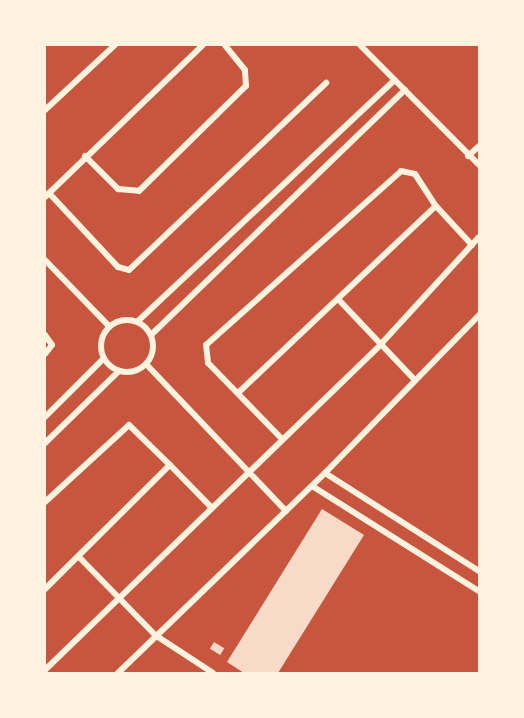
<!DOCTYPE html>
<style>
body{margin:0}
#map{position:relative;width:524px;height:718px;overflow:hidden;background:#c8553d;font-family:Roboto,sans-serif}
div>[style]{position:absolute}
.building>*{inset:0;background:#f7dbc8;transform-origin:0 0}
.minor>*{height:6px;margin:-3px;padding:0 3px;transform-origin:3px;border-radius:3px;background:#fff3e0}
.minor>.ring{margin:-3px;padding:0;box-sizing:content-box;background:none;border:6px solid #fff3e0;border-radius:50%}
span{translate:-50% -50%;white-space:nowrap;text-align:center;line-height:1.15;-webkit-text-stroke:5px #fff3e0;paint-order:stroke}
.frame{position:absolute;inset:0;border:46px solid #fff3e0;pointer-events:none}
</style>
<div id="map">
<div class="building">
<i style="clip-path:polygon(322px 509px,364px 535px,278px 673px,244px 673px,227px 662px)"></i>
<i style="left:214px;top:642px;width:12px;height:8px;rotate:31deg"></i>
</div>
<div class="minor">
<i style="left:360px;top:45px;width:169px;rotate:45.2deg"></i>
<i style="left:45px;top:110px;width:96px;rotate:-42.9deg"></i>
<i style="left:85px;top:156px;width:47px;rotate:45deg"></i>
<i style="left:118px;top:189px;width:21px;rotate:5deg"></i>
<i style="left:139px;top:191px;width:150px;rotate:-44.5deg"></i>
<i style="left:246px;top:86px;width:16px;rotate:-94deg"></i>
<i style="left:245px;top:70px;width:32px;rotate:-129deg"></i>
<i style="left:468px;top:156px;width:15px;rotate:-42deg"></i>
<i style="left:49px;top:193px;width:101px;rotate:47deg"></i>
<i style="left:118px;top:267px;width:11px;rotate:15deg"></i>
<i style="left:129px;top:270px;width:272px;rotate:-43.5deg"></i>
<i style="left:45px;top:197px;width:219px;rotate:-43.9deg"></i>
<i style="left:45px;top:260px;width:92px;rotate:45.9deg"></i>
<i style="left:338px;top:299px;width:112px;rotate:46.5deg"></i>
<i class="ring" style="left:101px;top:320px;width:46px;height:46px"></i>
<i style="left:138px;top:321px;width:352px;rotate:-43.2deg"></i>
<i style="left:45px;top:335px;width:12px;rotate:55deg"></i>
<i style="left:52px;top:345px;width:11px;rotate:128deg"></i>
<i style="left:151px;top:335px;width:353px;rotate:-44deg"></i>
<i style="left:146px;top:364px;width:203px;rotate:46.4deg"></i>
<i style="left:238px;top:393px;width:272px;rotate:-43.4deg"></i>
<i style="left:45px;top:417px;width:82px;rotate:-45deg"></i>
<i style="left:282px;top:439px;width:106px;rotate:-134.2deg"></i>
<i style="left:208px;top:363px;width:18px;rotate:-96deg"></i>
<i style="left:206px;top:345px;width:261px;rotate:-41.7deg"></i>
<i style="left:401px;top:171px;width:14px;rotate:12deg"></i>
<i style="left:415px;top:174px;width:38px;rotate:57deg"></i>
<i style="left:436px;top:206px;width:53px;rotate:47.3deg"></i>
<i style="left:45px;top:443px;width:103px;rotate:-44.2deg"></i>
<i style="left:325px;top:473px;width:183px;rotate:32.5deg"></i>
<i style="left:312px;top:486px;width:197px;rotate:32.2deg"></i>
<i style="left:45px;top:502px;width:114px;rotate:-42.5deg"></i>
<i style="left:129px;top:425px;width:57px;rotate:44.3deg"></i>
<i style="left:79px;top:557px;width:109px;rotate:45.7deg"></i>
<i style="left:155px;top:635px;width:69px;rotate:33.2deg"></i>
<i style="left:45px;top:589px;width:176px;rotate:-44.8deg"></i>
<i style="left:170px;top:465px;width:60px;rotate:45.7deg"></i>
<i style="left:45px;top:670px;width:468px;rotate:-44.1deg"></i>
<i style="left:381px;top:344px;width:145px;rotate:-47.5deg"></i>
<i style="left:118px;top:673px;width:288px;rotate:-44deg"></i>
<i style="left:325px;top:473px;width:221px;rotate:-45.7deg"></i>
</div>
<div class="frame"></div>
</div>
